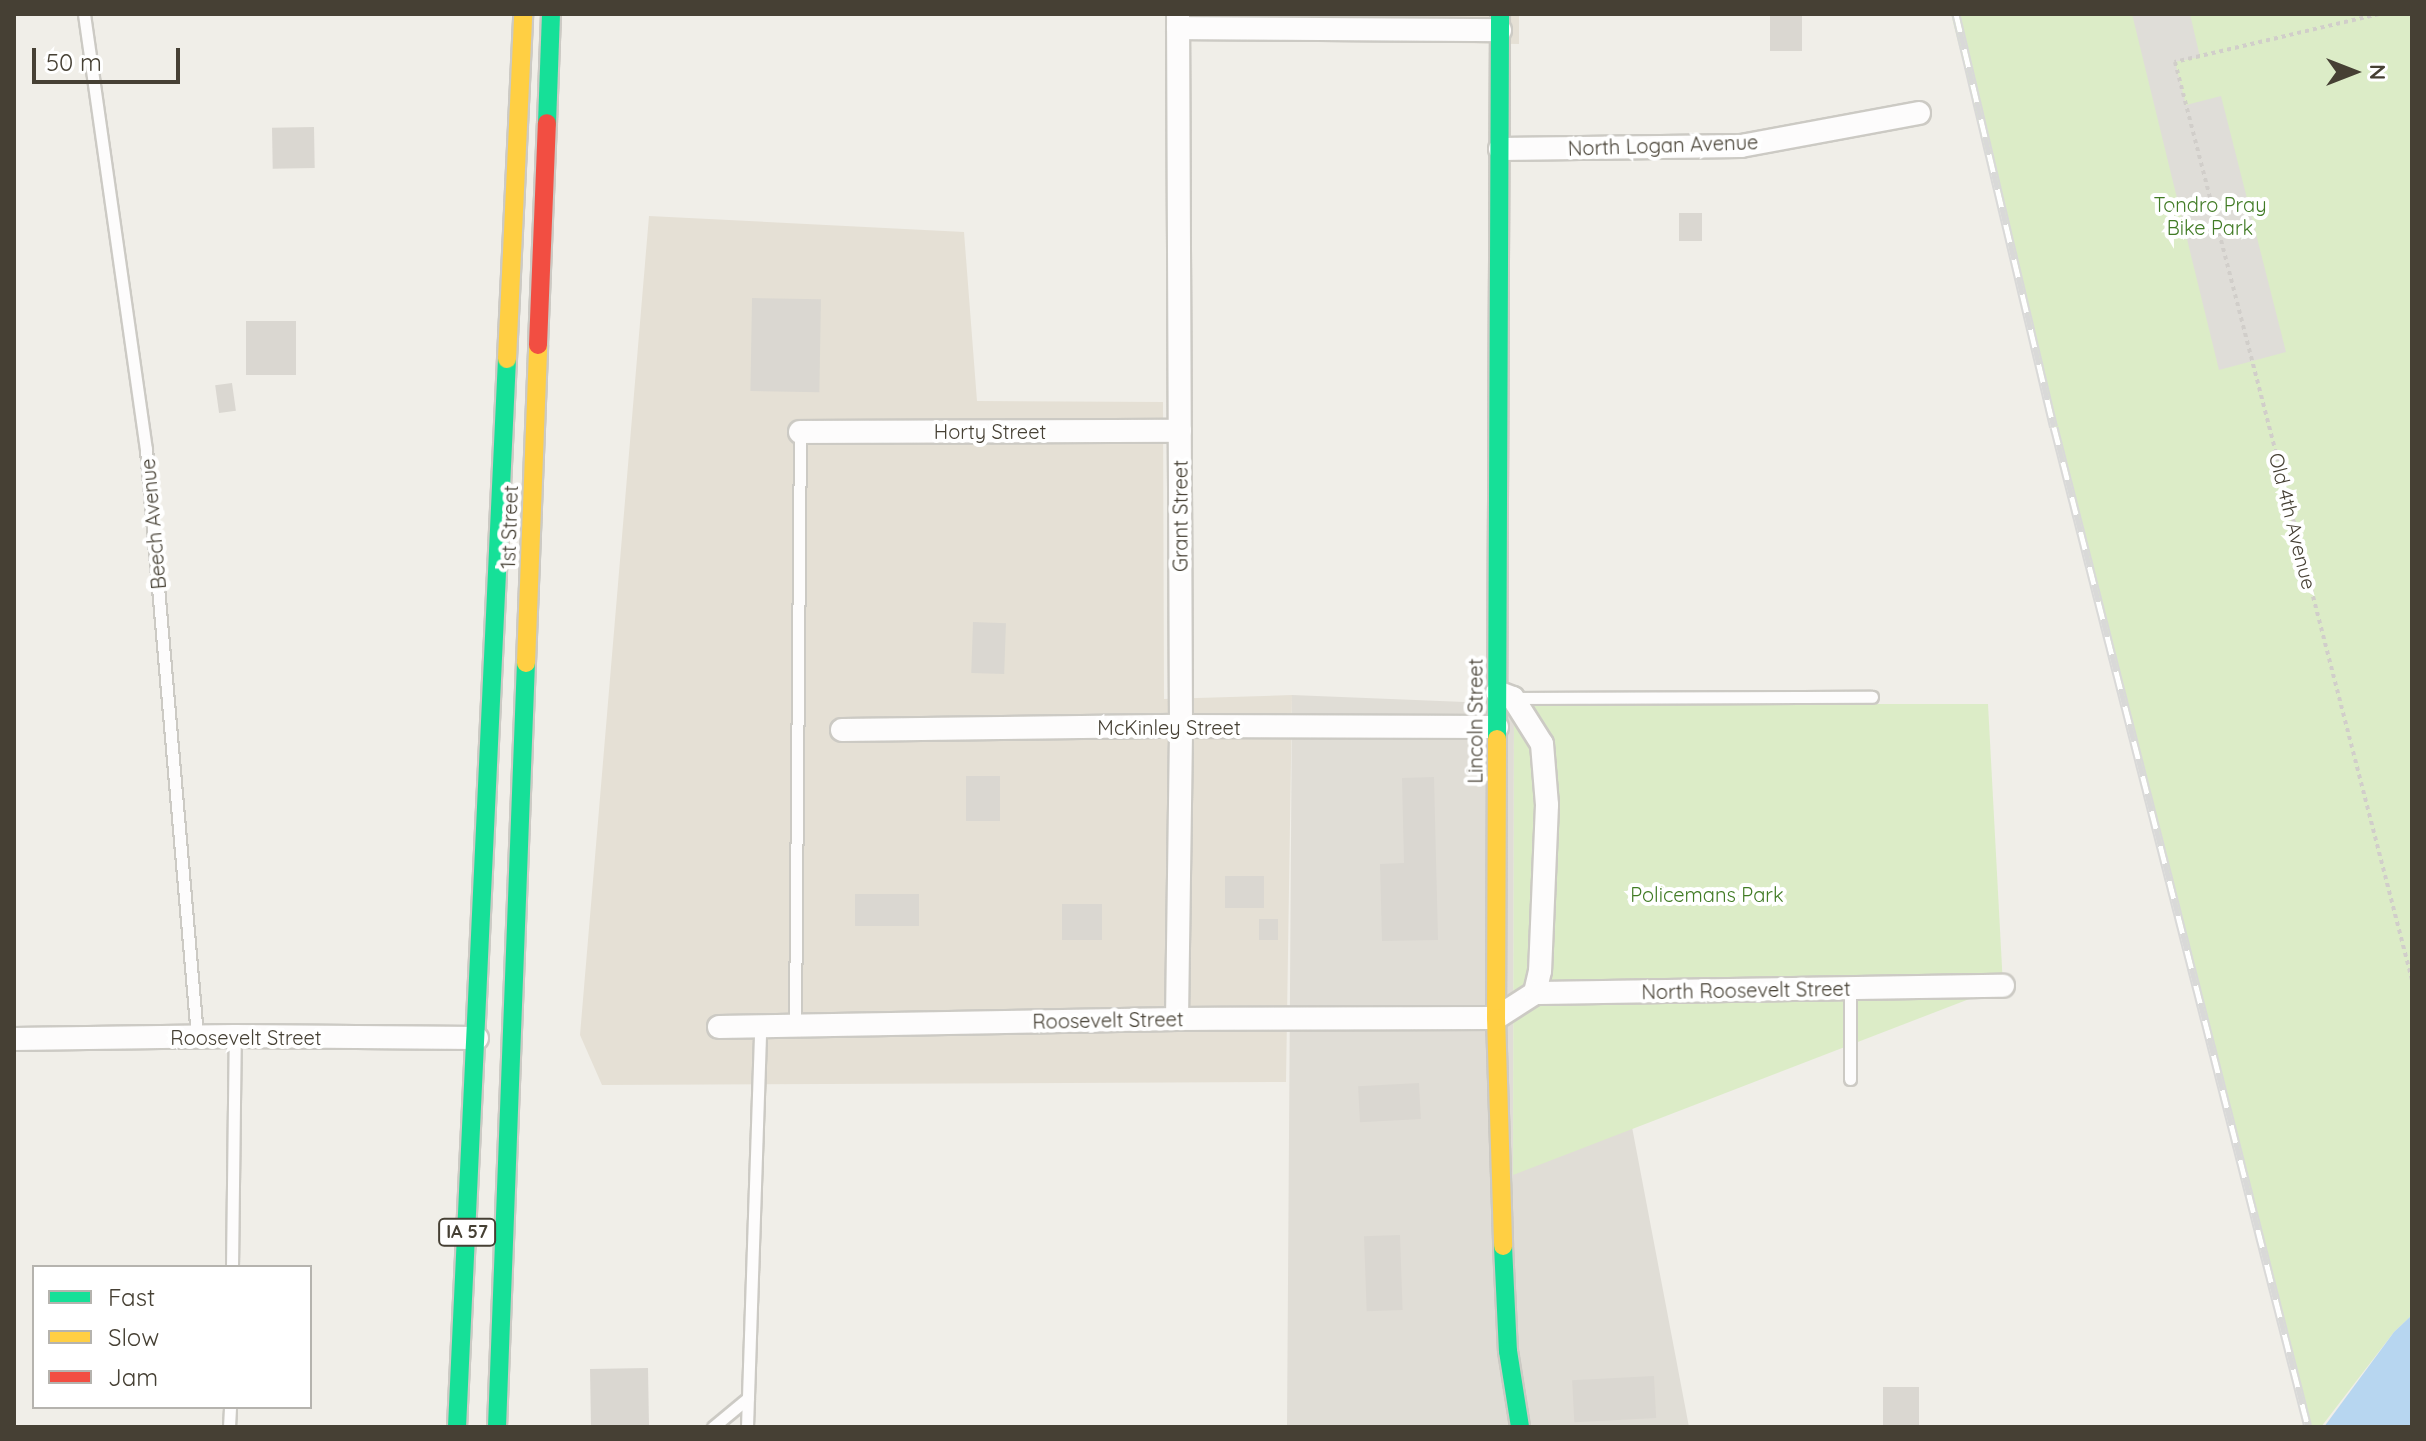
<!DOCTYPE html>
<style>
body{margin:0}
#map{position:relative;width:2426px;height:1441px;overflow:hidden;background:#f0eee8;font-family:Quicksand,sans-serif}
div>[style]{position:absolute}
.residential>*{inset:0;background:#e5e0d5}
.industrial>*{inset:0;background:#e0ddd6}
.green>*{inset:0;background:#dcecc7}
.parking>*{inset:0;background:#dfddd8}
.water>*{inset:0;background:#b7d6f0}
.building>*{inset:0;background:#dad7d1;transform-origin:0 0}
.path>*{height:4px;margin-top:-2px;transform-origin:0;background:repeating-linear-gradient(90deg,#d1ceca 0 4px,transparent 0 8px)}
.roads{filter:drop-shadow(2px 0 #cccac4) drop-shadow(-2px 0 #cccac4) drop-shadow(0 2px #cccac4) drop-shadow(0 -2px #cccac4)}
.lane>*{height:11px;margin:-5.5px;padding:0 5.5px;transform-origin:5.5px;border-radius:5.5px;background:#fdfcfc}
.street>*{height:22px;margin:-11px;padding:0 11px;transform-origin:11px;border-radius:11px;background:#fdfcfc}
.fast>*{height:18px;margin:-9px;padding:0 9px;transform-origin:9px;border-radius:9px;background:#16e098}
.slow>*{height:18px;margin:-9px;padding:0 9px;transform-origin:9px;border-radius:9px;background:#ffcf43}
.jam>*{height:18px;margin:-9px;padding:0 9px;transform-origin:9px;border-radius:9px;background:#f24e42}
.rail>*{height:9px;margin-top:-4.5px;transform-origin:0;background:repeating-linear-gradient(90deg,#fff 0 18px,#d9d9d8 0 36px);box-sizing:border-box;border-block:2px solid #d9d9d8}
span{translate:-50% -50%;white-space:nowrap;text-align:center;line-height:1.15;-webkit-text-stroke:8px #fff;paint-order:stroke}
.shield-label span{padding:2px 6px;background:#fff;border:2px solid;border-radius:6px;-webkit-text-stroke-width:0}
.shield-label{font-size:18px;color:#464034;font-weight:700}
.street-label{font-size:20px;color:#464034}
.park-label{font-size:20px;color:#417b25}
.frame{position:absolute;inset:0;border:16px solid #464034;pointer-events:none}
.legend{position:absolute;left:32px;top:1265px;width:280px;height:144px;box-sizing:border-box;background:#fff;border:2px solid #b5b3ae;margin:0;padding:10px 14px;list-style:none;font-size:24px;color:#464034}
.legend li{display:flex;align-items:center;gap:16px;height:40px}
.legend b{width:40px;border:2px solid #b5b3ae}
.north{position:absolute;left:2314px;top:32px;width:80px;height:80px;-webkit-text-stroke:6px #fff;paint-order:stroke;rotate:90deg;font-size:22px;font-weight:700;line-height:32px;text-align:center;color:#464034}
.north::after{content:'';display:block;margin:auto;width:28px;height:36px;background:#464034;clip-path:polygon(50% 0,100% 100%,50% 72%,0 100%)}
.scale{position:absolute;left:32px;top:48px;width:148px;height:36px;box-sizing:border-box;border:4px solid #464034;border-top:0;padding-left:10px;font-size:24px;line-height:28px;white-space:nowrap;color:#464034;-webkit-text-stroke:6px #fff;paint-order:stroke}
</style>
<div id="map">
<div class="residential">
<i style="clip-path:polygon(1195px 14px,1519px 14px,1519px 44px,1195px 39px)"></i>
<i style="clip-path:polygon(649px 216px,964px 232px,977px 401px,1163px 402px,1164px 699px,1292px 695px,1286px 1082px,602px 1085px,580px 1035px)"></i>
</div>
<div class="industrial">
<i style="clip-path:polygon(1292px 695px,1514px 704px,1513px 1174px,1632px 1127px,1689px 1427px,1287px 1427px)"></i>
</div>
<div class="green">
<i style="clip-path:polygon(1951px 14px,2412px 14px,2412px 1315px,2394px 1332px,2321px 1427px,2308px 1427px)"></i>
<i style="clip-path:polygon(1514px 704px,1988px 704px,2003px 986px,1513px 1175px)"></i>
</div>
<div class="parking">
<i style="clip-path:polygon(2132px 14px,2190px 14px,2200px 57px,2175px 62px,2186px 105px,2221px 96px,2286px 352px,2219px 370px)"></i>
</div>
<div class="water">
<i style="clip-path:polygon(2412px 1315px,2412px 1427px,2324px 1427px,2394px 1332px)"></i>
</div>
<div class="building">
<i style="left:1770px;top:14px;width:32px;height:37px"></i>
<i style="left:314px;top:127px;width:41px;height:42px;rotate:89deg"></i>
<i style="left:1679px;top:213px;width:23px;height:28px"></i>
<i style="left:752px;top:298px;width:69px;height:93px;rotate:1deg"></i>
<i style="left:246px;top:321px;width:50px;height:54px"></i>
<i style="left:232px;top:383px;width:28px;height:17px;rotate:82deg"></i>
<i style="left:973px;top:622px;width:33px;height:51px;rotate:2deg"></i>
<i style="left:966px;top:776px;width:34px;height:45px"></i>
<i style="clip-path:polygon(1434px 777px,1438px 940px,1382px 941px,1380px 864px,1404px 863px,1402px 778px)"></i>
<i style="left:1225px;top:876px;width:39px;height:32px"></i>
<i style="left:855px;top:894px;width:64px;height:32px"></i>
<i style="left:1062px;top:904px;width:40px;height:36px"></i>
<i style="left:1259px;top:919px;width:19px;height:21px"></i>
<i style="left:1419px;top:1083px;width:36px;height:61px;rotate:87deg"></i>
<i style="left:1400px;top:1235px;width:75px;height:36px;rotate:88deg"></i>
<i style="left:648px;top:1368px;width:59px;height:58px;rotate:89deg"></i>
<i style="left:1654px;top:1376px;width:42px;height:82px;rotate:87deg"></i>
<i style="left:1883px;top:1387px;width:36px;height:40px"></i>
</div>
<div class="path">
<i style="left:2379px;top:14px;width:210px;rotate:166.8deg"></i>
<i style="left:2175px;top:62px;width:948px;rotate:75.52deg"></i>
</div>
<div class="roads">
<div class="lane">
<i style="left:84px;top:14px;width:439px;rotate:81.9deg"></i>
<i style="left:146px;top:449px;width:589px;rotate:85.03deg"></i>
<i style="left:1514px;top:698px;width:358px;rotate:-0.2deg"></i>
<i style="left:795px;top:1024px;width:592px;rotate:-89.52deg"></i>
<i style="left:1850px;top:1079px;width:91px;rotate:-90deg"></i>
<i style="left:232px;top:1267px;width:231px;rotate:-89.3deg"></i>
<i style="left:229px;top:1427px;width:20px;rotate:-87deg"></i>
<i style="left:713px;top:1427px;width:45px;rotate:-39.6deg"></i>
<i style="left:747px;top:1427px;width:401px;rotate:-88.1deg"></i>
</div>
<div class="street">
<i style="left:1178px;top:28px;width:322px;rotate:0.4deg"></i>
<i style="left:1500px;top:149px;width:241px;rotate:-0.7deg"></i>
<i style="left:1741px;top:146px;width:181px;rotate:-10.5deg"></i>
<i style="left:800px;top:432px;width:380px;rotate:-0.2deg"></i>
<i style="left:1497px;top:692px;width:17px;rotate:21deg"></i>
<i style="left:1513px;top:698px;width:54px;rotate:57.8deg"></i>
<i style="left:1542px;top:744px;width:61px;rotate:85.3deg"></i>
<i style="left:1547px;top:805px;width:166px;rotate:92.4deg"></i>
<i style="left:1540px;top:971px;width:23px;rotate:103deg"></i>
<i style="left:842px;top:730px;width:339px;rotate:-0.7deg"></i>
<i style="left:1181px;top:726px;width:316px;rotate:0.2deg"></i>
<i style="left:1177px;top:1019px;width:293px;rotate:-89.2deg"></i>
<i style="left:1181px;top:726px;width:712px;rotate:-90.24deg"></i>
<i style="left:719px;top:1027px;width:458px;rotate:-1deg"></i>
<i style="left:1177px;top:1019px;width:319px;rotate:-0.2deg"></i>
<i style="left:1496px;top:1018px;width:46px;rotate:-32.7deg"></i>
<i style="left:1535px;top:993px;width:468px;rotate:-0.9deg"></i>
<i style="left:14px;top:1039px;width:221px;rotate:-0.8deg"></i>
<i style="left:235px;top:1036px;width:242px;rotate:0.5deg"></i>
</div>
<div class="fast">
<i style="left:547px;top:123px;width:109px;rotate:-87.9deg"></i>
<i style="left:1497px;top:739px;width:725px;rotate:-89.76deg"></i>
<i style="left:1503px;top:1246px;width:105px;rotate:87.3deg"></i>
<i style="left:1508px;top:1351px;width:77px;rotate:81deg"></i>
<i style="left:457px;top:1427px;width:1069px;rotate:-87.32deg"></i>
<i style="left:497px;top:1427px;width:765px;rotate:-87.83deg"></i>
</div>
<div class="slow">
<i style="left:507px;top:359px;width:345px;rotate:-87.3deg"></i>
<i style="left:526px;top:663px;width:318px;rotate:-87.8deg"></i>
<i style="left:1497px;top:739px;width:279px;rotate:90.2deg"></i>
<i style="left:1496px;top:1018px;width:228px;rotate:88.2deg"></i>
</div>
<div class="jam">
<i style="left:538px;top:345px;width:222px;rotate:-87.7deg"></i>
</div>
</div>
<div class="rail">
<i style="left:1956px;top:14px;width:424px;rotate:76.7deg"></i>
<i style="left:2054px;top:427px;width:1032px;rotate:75.75deg"></i>
</div>
<div class="shield-label">
<span style="left:467px;top:1232px">IA 57</span>
</div>
<div class="street-label">
<span style="left:1663px;top:145px;rotate:-2deg">North Logan Avenue</span>
<span style="left:990px;top:431px">Horty Street</span>
<span style="left:1180px;top:516px;rotate:-90deg">Grant Street</span>
<span style="left:2293px;top:521px;rotate:76deg">Old 4th Avenue</span>
<span style="left:153px;top:524px;rotate:-95deg">Beech Avenue</span>
<span style="left:509px;top:527px;rotate:-88deg">1st Street</span>
<span style="left:1475px;top:721px;rotate:-90deg">Lincoln Street</span>
<span style="left:1169px;top:727px">McKinley Street</span>
<span style="left:1746px;top:990px;rotate:-1deg">North Roosevelt Street</span>
<span style="left:1108px;top:1020px;rotate:-1deg">Roosevelt Street</span>
<span style="left:246px;top:1037px">Roosevelt Street</span>
</div>
<div class="park-label">
<span style="left:2210px;top:216px">Tondro Pray<br>Bike Park</span>
<span style="left:1707px;top:894px">Policemans Park</span>
</div>
<div class="frame"></div>
<ul class="legend">
<li><b style="height:10px;background:#16e098"></b>Fast</li>
<li><b style="height:10px;background:#ffcf43"></b>Slow</li>
<li><b style="height:10px;background:#f24e42"></b>Jam</li>
</ul>
<div class="north">N</div>
<div class="scale">50 m</div>
</div>
